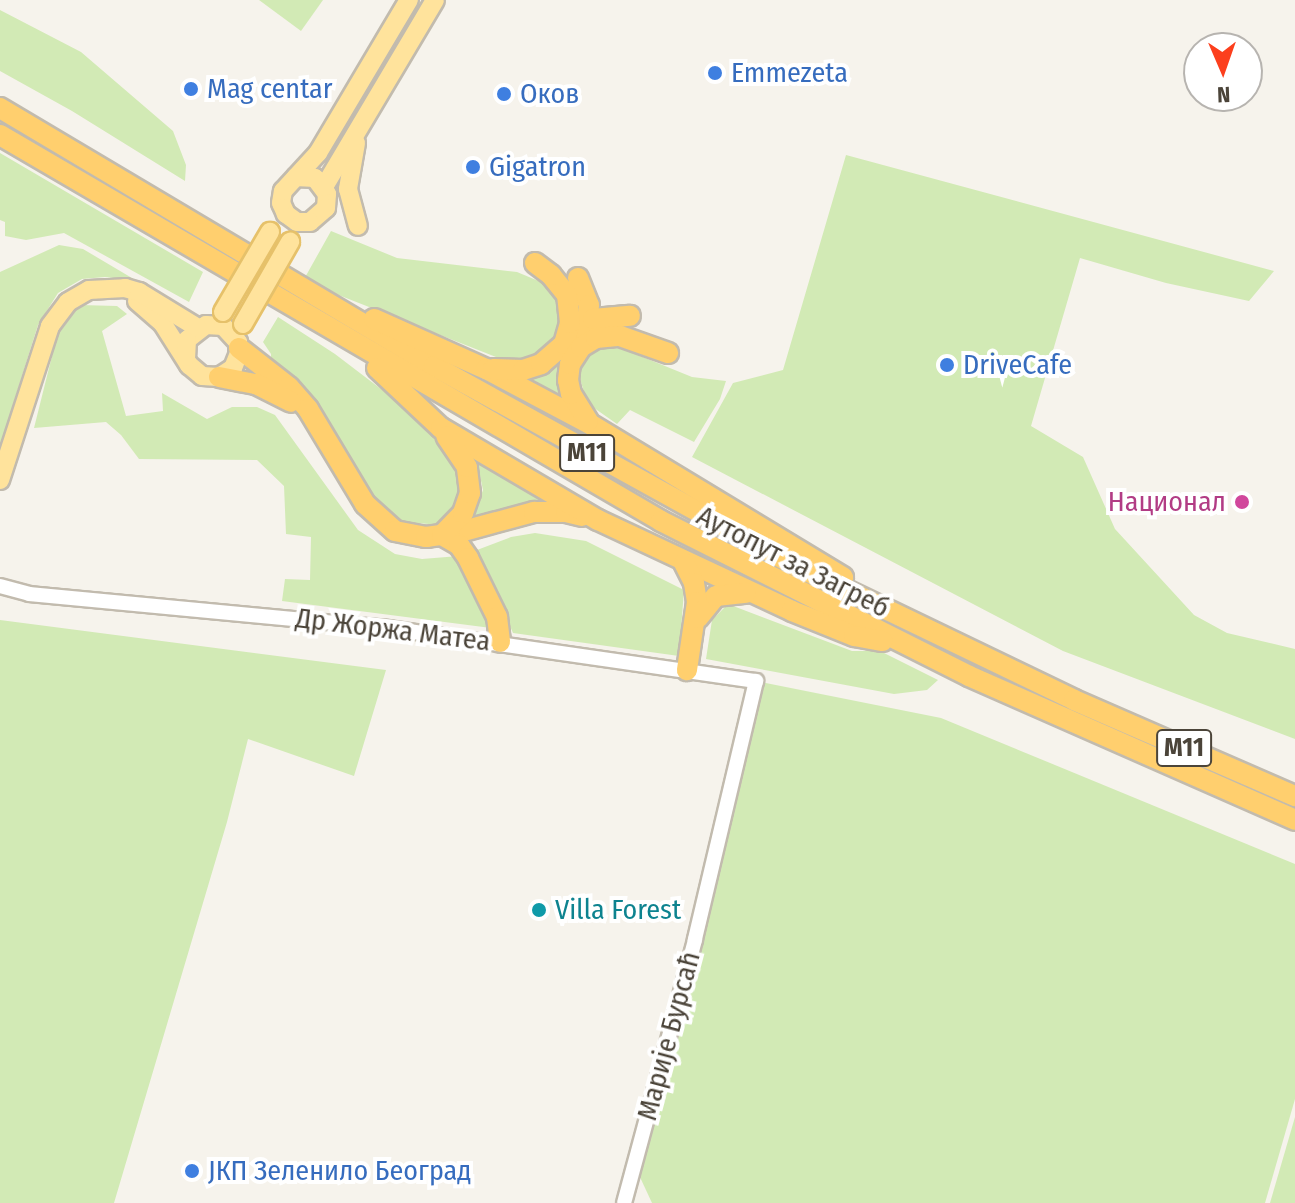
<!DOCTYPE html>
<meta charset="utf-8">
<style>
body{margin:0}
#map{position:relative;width:1295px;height:1203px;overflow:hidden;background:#f6f3ec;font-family:"Fira Sans Condensed",sans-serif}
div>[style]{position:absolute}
.green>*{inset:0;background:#d2eab5}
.roads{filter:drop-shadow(2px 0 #c2bbae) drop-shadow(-2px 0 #c2bbae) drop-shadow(0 2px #c2bbae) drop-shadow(0 -2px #c2bbae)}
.minor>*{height:14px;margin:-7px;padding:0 7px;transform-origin:7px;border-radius:7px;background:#fff}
.major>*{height:18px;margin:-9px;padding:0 9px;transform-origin:9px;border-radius:9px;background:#ffe39c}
.highway>*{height:20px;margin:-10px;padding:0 10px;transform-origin:10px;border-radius:10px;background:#ffcf6e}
.bridges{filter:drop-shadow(2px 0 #e6c16a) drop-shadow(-2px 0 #e6c16a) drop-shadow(0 2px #e6c16a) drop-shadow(0 -2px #e6c16a)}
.major-bridge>*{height:18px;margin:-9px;padding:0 9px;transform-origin:9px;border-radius:9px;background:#ffe39c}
.dots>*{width:22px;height:22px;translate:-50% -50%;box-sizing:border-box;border:4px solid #fff;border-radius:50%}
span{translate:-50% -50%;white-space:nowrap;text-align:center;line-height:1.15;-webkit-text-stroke:8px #fff;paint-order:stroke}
.shield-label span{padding:2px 6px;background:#fff;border:2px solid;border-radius:6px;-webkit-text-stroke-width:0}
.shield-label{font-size:26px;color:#4b4439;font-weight:700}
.shop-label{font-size:28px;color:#366cbe}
.left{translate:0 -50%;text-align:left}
.hotel-label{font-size:28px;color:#b23c85}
.right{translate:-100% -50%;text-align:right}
.street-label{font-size:28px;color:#4b4439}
.culture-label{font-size:28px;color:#0d838f}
.north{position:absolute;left:1183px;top:32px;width:80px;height:80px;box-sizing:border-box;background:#fff;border:2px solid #b7b4b0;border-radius:50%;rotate:178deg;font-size:22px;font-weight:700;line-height:32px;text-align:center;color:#4b4439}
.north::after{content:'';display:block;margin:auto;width:28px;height:36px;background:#fc3f1d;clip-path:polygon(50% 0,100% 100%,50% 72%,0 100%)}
</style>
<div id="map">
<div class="green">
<i style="clip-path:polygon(259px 0,323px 0,301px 31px)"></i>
<i style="clip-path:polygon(0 10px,81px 52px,173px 131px,186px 165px,185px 181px,72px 111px,0 71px)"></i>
<i style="clip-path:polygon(0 153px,203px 272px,189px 302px,64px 233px,26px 240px,5px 236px,5px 222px,0 220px)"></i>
<i style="clip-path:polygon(846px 155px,1274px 271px,1249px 301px,1166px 283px,1080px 258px,1031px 426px,1083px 457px,1115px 529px,1194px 615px,1227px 633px,1295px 649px,1295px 739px,1063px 651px,692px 457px,733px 383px,783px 370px)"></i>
<i style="clip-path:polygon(331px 231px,397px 258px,517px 272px,541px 282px,556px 300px,562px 324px,557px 344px,521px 362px,496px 357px,303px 281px)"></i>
<i style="clip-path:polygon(59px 245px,83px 249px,137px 281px,105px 277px,82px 279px,58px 293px,38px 325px,0 446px,0 272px)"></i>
<i style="clip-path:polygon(80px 305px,117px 306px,127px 314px,102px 331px,126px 416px,163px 411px,162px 393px,207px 419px,232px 407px,257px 407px,275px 415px,358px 530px,395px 554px,422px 559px,459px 556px,491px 628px,282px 601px,285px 579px,310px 580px,311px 537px,286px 534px,284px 486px,257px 460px,139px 459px,121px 435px,106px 422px,34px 428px,57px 336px)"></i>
<i style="clip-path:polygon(278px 317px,335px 354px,436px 431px,454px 458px,464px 485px,458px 507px,441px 525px,404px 522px,373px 501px,271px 367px,271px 354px,263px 342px)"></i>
<i style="clip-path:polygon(575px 341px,569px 403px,517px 378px,535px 375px,556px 365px)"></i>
<i style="clip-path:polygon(596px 346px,623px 349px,692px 377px,726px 381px,720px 399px,694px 442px,630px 410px,617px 424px,587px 403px,579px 375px,583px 356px)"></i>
<i style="clip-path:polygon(475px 453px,552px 501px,507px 508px,461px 526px,474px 515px,483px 490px)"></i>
<i style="clip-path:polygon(535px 533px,586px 541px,684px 590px,679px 656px,513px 633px,477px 550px,511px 537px)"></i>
<i style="clip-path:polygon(728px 604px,852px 651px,880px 651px,938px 680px,927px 690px,894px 694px,706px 659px,712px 620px)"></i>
<i style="clip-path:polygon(0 620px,386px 670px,354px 776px,248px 739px,227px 822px,114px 1203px,0 1203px)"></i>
<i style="clip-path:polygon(756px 681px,941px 718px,1295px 864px,1295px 1099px,1265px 1203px,652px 1203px,639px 1175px)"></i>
<i style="clip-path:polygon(1295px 1117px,1295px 1203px,1270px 1203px)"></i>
</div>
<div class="roads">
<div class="minor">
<i style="left:0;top:586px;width:30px;rotate:15deg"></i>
<i style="left:29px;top:594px;width:361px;rotate:5.4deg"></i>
<i style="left:388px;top:628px;width:372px;rotate:8.2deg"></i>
<i style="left:756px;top:681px;width:266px;rotate:103.3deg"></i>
<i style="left:695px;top:940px;width:272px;rotate:105.1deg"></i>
</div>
<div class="major">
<i style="left:356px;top:143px;width:47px;rotate:99.9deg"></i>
<i style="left:348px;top:189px;width:38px;rotate:75deg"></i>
<i style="left:296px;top:177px;width:19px;rotate:3deg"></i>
<i style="left:315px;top:178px;width:20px;rotate:53deg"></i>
<i style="left:327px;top:194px;width:14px;rotate:94deg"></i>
<i style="left:326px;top:208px;width:21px;rotate:139deg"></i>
<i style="left:310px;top:222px;width:13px;rotate:180deg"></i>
<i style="left:297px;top:222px;width:14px;rotate:-144deg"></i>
<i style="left:286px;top:214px;width:12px;rotate:-114deg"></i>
<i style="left:281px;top:203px;width:12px;rotate:-81deg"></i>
<i style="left:283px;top:191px;width:52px;rotate:-47.4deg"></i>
<i style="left:318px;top:153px;width:178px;rotate:-59.3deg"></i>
<i style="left:324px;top:187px;width:217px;rotate:-59.3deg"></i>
<i style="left:137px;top:301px;width:35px;rotate:41deg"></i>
<i style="left:163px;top:324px;width:49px;rotate:57.6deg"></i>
<i style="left:189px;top:365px;width:17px;rotate:40deg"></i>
<i style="left:202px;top:376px;width:17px;rotate:3deg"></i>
<i style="left:219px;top:377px;width:17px;rotate:-33deg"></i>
<i style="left:233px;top:368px;width:16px;rotate:-68deg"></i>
<i style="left:239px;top:353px;width:11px;rotate:-95deg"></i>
<i style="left:238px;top:342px;width:22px;rotate:-133deg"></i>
<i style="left:223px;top:326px;width:17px;rotate:-177deg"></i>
<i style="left:206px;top:325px;width:24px;rotate:142deg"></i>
<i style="left:187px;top:340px;width:17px;rotate:93deg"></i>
<i style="left:0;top:480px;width:162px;rotate:-72deg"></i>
<i style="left:50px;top:326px;width:30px;rotate:-53deg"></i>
<i style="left:68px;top:302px;width:24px;rotate:-30deg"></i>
<i style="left:89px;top:290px;width:36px;rotate:-3deg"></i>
<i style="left:125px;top:288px;width:15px;rotate:16deg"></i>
<i style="left:139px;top:292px;width:69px;rotate:31.4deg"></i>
</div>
<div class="highway">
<i style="left:0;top:108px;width:505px;rotate:30.73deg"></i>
<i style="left:434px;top:366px;width:409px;rotate:28.9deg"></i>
<i style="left:792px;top:564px;width:313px;rotate:25.7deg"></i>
<i style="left:1074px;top:700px;width:241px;rotate:23.5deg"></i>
<i style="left:0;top:135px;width:765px;rotate:30.28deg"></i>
<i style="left:661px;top:521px;width:345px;rotate:26.7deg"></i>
<i style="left:969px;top:676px;width:356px;rotate:23.8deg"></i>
<i style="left:578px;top:278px;width:29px;rotate:68deg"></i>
<i style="left:589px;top:305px;width:27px;rotate:96deg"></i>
<i style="left:374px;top:319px;width:123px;rotate:24.1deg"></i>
<i style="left:486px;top:369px;width:118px;rotate:27.9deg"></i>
<i style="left:590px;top:424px;width:296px;rotate:31.2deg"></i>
<i style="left:567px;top:341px;width:34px;rotate:-40deg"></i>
<i style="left:593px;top:319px;width:37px;rotate:-5deg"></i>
<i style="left:239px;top:348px;width:63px;rotate:38deg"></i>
<i style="left:289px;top:387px;width:29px;rotate:49deg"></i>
<i style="left:308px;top:409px;width:111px;rotate:59deg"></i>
<i style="left:365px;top:504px;width:40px;rotate:42deg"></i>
<i style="left:395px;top:531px;width:32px;rotate:11deg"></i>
<i style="left:426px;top:537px;width:30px;rotate:-8deg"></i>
<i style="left:456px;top:533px;width:81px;rotate:-15.1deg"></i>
<i style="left:534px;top:512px;width:32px"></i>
<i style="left:566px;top:512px;width:16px;rotate:14deg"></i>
<i style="left:377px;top:368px;width:88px;rotate:43.2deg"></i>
<i style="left:441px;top:428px;width:182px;rotate:30.4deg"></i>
<i style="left:598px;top:520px;width:214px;rotate:25.1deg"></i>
<i style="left:792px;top:611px;width:67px;rotate:22deg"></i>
<i style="left:854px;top:636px;width:29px;rotate:10deg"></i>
<i style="left:493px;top:369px;width:30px;rotate:2deg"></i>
<i style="left:523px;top:370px;width:19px;rotate:-18deg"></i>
<i style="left:541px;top:364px;width:30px;rotate:-41deg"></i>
<i style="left:564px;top:344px;width:22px;rotate:-74deg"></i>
<i style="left:570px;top:323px;width:28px;rotate:-96deg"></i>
<i style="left:567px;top:295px;width:26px;rotate:-129deg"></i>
<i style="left:551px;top:275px;width:20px;rotate:-143deg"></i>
<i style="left:219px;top:377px;width:38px;rotate:11deg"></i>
<i style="left:256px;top:384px;width:39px;rotate:27deg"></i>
<i style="left:588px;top:421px;width:32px;rotate:-122deg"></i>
<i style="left:571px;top:394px;width:14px;rotate:-102deg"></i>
<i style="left:568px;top:380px;width:16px;rotate:-83deg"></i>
<i style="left:570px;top:364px;width:20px;rotate:-57deg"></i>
<i style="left:581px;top:347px;width:17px;rotate:-31deg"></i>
<i style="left:596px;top:338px;width:24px;rotate:-5deg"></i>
<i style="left:620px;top:336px;width:51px;rotate:19.5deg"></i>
<i style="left:442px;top:535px;width:20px;rotate:30deg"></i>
<i style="left:459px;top:545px;width:16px;rotate:55deg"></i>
<i style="left:468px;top:558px;width:66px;rotate:63.8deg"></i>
<i style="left:497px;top:617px;width:25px;rotate:83deg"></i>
<i style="left:442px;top:535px;width:30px;rotate:-46deg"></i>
<i style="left:463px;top:513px;width:21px;rotate:-71deg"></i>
<i style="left:470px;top:493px;width:26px;rotate:-97deg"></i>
<i style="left:467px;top:467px;width:37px;rotate:-124deg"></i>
<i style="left:684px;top:563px;width:22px;rotate:63deg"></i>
<i style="left:694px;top:583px;width:19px;rotate:81deg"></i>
<i style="left:697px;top:602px;width:69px;rotate:98.4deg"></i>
<i style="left:698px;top:618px;width:28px;rotate:-51deg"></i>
<i style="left:716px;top:596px;width:30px;rotate:-6deg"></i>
</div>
</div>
<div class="bridges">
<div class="major-bridge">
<i style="left:223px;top:312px;width:93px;rotate:-59.6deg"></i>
<i style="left:243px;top:324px;width:95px;rotate:-60.2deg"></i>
</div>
</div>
<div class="dots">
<i style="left:715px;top:73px;background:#3f7fe0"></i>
<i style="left:191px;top:89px;background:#3f7fe0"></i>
<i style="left:504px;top:94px;background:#3f7fe0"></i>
<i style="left:473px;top:167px;background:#3f7fe0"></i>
<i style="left:947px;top:365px;background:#3f7fe0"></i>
<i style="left:1242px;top:502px;background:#d1479c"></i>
<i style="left:539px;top:910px;background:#0f9aa8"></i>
<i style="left:192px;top:1171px;background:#3f7fe0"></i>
</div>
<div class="shield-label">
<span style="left:587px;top:453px">M11</span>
<span style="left:1184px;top:748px">M11</span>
</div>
<div class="shop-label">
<span class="left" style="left:731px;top:73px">Emmezeta</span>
<span class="left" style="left:207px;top:89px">Mag centar</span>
<span class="left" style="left:520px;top:94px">Оков</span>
<span class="left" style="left:489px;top:167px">Gigatron</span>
<span class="left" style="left:963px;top:365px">DriveCafe</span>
<span class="left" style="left:208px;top:1171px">ЈКП Зеленило Београд</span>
</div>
<div class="hotel-label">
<span class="right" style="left:1226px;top:502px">Национал</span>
</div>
<div class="street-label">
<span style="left:793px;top:562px;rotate:27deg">Аутопут за Загреб</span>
<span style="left:393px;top:630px;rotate:7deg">Др Жоржа Матеа</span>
<span style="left:669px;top:1036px;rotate:-75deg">Марије Бурсаћ</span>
</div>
<div class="culture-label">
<span class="left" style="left:555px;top:910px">Villa Forest</span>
</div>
<div class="north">N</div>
</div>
